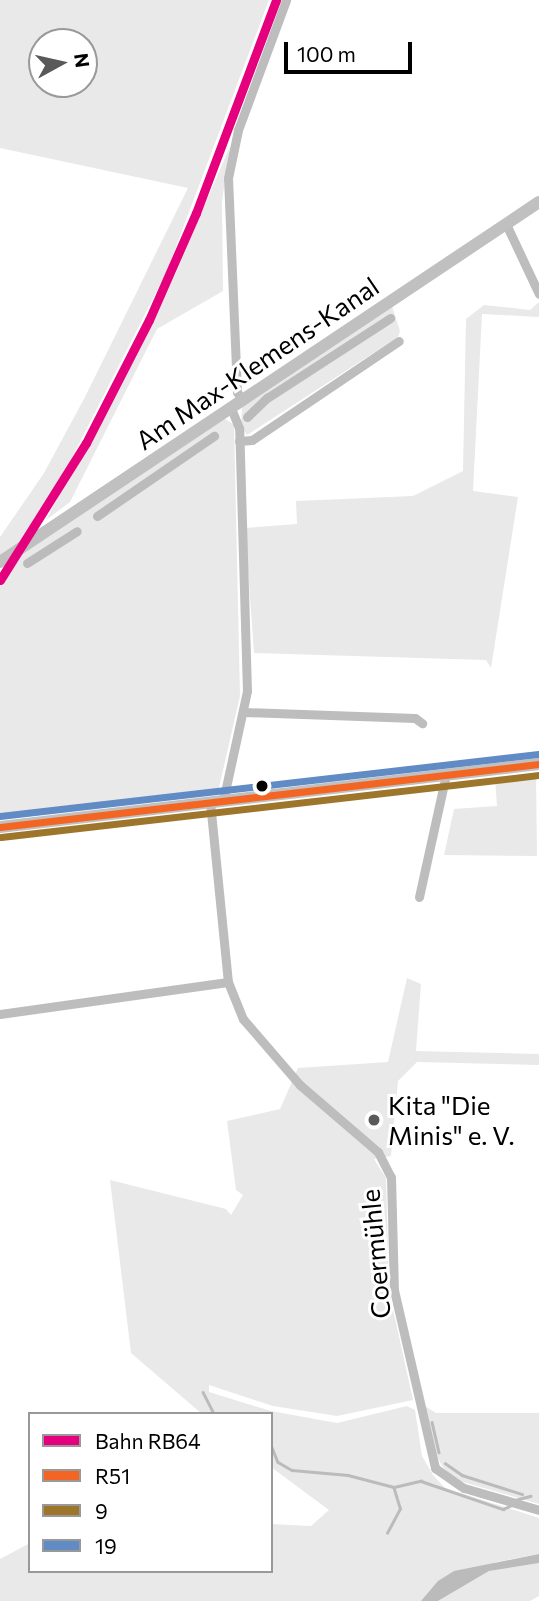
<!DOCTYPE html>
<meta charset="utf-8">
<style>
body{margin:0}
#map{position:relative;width:539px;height:1601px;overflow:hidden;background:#fff;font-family:Commissioner,sans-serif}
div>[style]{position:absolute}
.green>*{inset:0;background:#e9e9e9}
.water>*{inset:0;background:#bbb}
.stream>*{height:2.5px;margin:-1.25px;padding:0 1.25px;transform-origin:1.25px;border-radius:1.25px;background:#bbb}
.canal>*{height:9px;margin:-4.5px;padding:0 4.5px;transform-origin:4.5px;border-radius:4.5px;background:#bbb}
.minor>*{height:9px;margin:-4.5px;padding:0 4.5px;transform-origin:4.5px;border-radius:4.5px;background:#bdbdbd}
.secondary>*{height:12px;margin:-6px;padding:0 6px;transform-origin:6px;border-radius:6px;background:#c0c0c0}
.bus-1>*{height:7px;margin:-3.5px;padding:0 3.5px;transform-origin:3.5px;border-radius:3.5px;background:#f26522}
.bus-2>*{height:7px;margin:-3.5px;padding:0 3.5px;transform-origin:3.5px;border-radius:3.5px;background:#9d762c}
.bus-3>*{height:7px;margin:-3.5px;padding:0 3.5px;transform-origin:3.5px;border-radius:3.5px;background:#608bc4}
.rail-1>*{height:9px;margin:-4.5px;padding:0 4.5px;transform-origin:4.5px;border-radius:4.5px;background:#e5007d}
.dots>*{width:19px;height:19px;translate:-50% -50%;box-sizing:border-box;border:4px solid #fff;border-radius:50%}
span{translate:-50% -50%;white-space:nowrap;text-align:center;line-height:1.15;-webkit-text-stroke:6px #fff;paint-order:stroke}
.street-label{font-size:26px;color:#000}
.poi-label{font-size:26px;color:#000}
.left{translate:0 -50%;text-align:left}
.legend{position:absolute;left:28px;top:1412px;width:245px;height:161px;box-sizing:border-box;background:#fff;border:2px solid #999;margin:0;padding:9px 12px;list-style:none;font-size:21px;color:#000}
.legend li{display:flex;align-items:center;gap:14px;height:35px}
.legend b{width:35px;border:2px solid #999}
.north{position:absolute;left:28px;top:28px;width:70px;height:70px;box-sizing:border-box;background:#fff;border:2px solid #999;border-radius:50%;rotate:82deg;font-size:19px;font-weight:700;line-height:28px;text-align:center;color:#000}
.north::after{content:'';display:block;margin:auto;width:24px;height:32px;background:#595959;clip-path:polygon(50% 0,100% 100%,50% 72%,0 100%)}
.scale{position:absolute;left:284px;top:42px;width:128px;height:32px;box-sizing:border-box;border:4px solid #000;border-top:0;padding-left:9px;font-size:21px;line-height:24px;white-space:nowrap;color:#000;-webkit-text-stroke:5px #fff;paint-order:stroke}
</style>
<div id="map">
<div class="green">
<i style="clip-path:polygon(evenodd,0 0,269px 0,166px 273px,58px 485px,22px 541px,0 555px,0 537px,44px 473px,85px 397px,188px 188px,0 148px,0 0,42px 42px,84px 42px,84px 84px,42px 84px,42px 42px)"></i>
<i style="clip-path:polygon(230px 146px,222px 201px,223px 291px,157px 329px,70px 502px,46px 520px,175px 275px)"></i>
<i style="clip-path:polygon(539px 302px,539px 317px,482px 314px,473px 491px,518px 497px,491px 668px,486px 660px,254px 653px,245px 528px,297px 524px,296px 501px,413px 496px,463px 471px,466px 319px,484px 305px,530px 310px)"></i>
<i style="clip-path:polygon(392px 306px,400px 331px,398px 337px,247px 435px,241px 426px,242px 407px)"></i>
<i style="clip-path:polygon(224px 418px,234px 425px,240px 696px,218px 792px,0 818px,0 587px,24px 551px)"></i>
<i style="clip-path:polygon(536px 773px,537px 856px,444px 855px,454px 809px,497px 806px,495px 777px)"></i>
<i style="clip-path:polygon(407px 978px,421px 984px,416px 1051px,539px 1054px,539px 1065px,417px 1062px,398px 1081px,391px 1156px,374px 1159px,386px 1178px,389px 1291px,413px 1400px,337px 1416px,273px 1406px,209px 1385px,209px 1392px,271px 1411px,337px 1423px,407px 1406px,415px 1410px,422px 1456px,433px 1475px,445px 1488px,539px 1518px,539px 1554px,496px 1562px,421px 1601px,0 1601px,0 1559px,30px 1543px,30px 1571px,271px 1571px,271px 1524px,311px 1526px,329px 1510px,271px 1467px,271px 1414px,202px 1414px,131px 1353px,110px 1180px,226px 1209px,231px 1215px,243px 1195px,236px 1190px,227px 1121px,280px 1109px,298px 1068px,388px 1062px)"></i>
<i style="clip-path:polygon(423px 1405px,436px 1413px,539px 1413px,539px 1504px,456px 1480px,442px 1466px,433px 1448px)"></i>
<i style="clip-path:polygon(539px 1563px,539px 1596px,530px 1601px,438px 1601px,489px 1571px)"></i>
</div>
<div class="water">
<i style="clip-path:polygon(539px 1554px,539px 1563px,489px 1571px,438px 1601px,421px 1601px,438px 1581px,454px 1571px)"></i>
</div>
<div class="stream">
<i style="left:203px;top:1392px;width:25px;rotate:63deg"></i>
<i style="left:432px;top:1422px;width:31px;rotate:77deg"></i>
<i style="left:271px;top:1445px;width:18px;rotate:68deg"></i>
<i style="left:278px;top:1462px;width:16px;rotate:30deg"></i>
<i style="left:292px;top:1470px;width:56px;rotate:5.1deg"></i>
<i style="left:348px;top:1475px;width:48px;rotate:14.6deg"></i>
<i style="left:394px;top:1487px;width:28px;rotate:-13deg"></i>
<i style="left:421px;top:1481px;width:87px;rotate:18.9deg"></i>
<i style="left:503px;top:1509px;width:10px;rotate:-24deg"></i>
<i style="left:445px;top:1463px;width:21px;rotate:35deg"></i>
<i style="left:462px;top:1475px;width:63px;rotate:17.6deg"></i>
<i style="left:515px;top:1500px;width:16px;rotate:-15deg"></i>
<i style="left:387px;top:1533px;width:27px;rotate:-62deg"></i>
<i style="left:400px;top:1509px;width:21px;rotate:-107deg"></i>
</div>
<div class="canal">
<i style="left:247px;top:417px;width:28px;rotate:-44deg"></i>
<i style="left:267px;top:398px;width:147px;rotate:-33deg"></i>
<i style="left:97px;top:516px;width:142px;rotate:-34.4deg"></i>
<i style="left:27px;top:563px;width:59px;rotate:-32.6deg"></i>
</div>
<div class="minor">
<i style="left:506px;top:224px;width:77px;rotate:64.8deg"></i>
<i style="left:242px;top:400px;width:9px;rotate:-122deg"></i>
<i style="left:237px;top:392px;width:214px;rotate:-92.4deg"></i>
<i style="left:228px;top:178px;width:49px;rotate:-78.2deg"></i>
<i style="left:238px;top:130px;width:139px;rotate:-69.7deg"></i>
<i style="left:239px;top:441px;width:13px;rotate:-4deg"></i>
<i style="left:252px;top:440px;width:177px;rotate:-34deg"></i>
<i style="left:244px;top:712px;width:171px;rotate:2deg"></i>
<i style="left:415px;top:718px;width:9px;rotate:36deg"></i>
<i style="left:223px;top:801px;width:113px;rotate:-77.7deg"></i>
<i style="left:247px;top:691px;width:263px;rotate:-91.7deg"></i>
<i style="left:239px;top:428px;width:22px;rotate:-112deg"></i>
<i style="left:210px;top:802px;width:181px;rotate:84.3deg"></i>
<i style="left:228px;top:982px;width:40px;rotate:68deg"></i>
<i style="left:243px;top:1019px;width:87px;rotate:49.2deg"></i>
<i style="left:300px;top:1085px;width:103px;rotate:40.7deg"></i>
<i style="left:378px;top:1152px;width:28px;rotate:63deg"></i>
<i style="left:391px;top:1177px;width:113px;rotate:88.5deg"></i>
<i style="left:394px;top:1290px;width:183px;rotate:77deg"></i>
<i style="left:435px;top:1468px;width:35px;rotate:35deg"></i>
<i style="left:464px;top:1488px;width:78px;rotate:16.3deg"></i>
<i style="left:419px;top:897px;width:126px;rotate:-77.6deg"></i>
<i style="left:0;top:1014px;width:230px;rotate:-8deg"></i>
</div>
<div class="secondary">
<i style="left:0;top:562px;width:648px;rotate:-33.74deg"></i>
<i style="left:0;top:827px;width:543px;rotate:-6.67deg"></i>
</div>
<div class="bus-1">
<i style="left:0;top:827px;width:543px;rotate:-6.67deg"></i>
</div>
<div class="bus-2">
<i style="left:1px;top:837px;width:542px;rotate:-6.57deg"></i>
</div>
<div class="bus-3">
<i style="left:0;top:816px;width:542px;rotate:-6.57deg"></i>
</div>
<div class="rail-1">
<i style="left:0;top:580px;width:162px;rotate:-57.9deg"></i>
<i style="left:86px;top:443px;width:138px;rotate:-62.9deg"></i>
<i style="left:149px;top:320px;width:117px;rotate:-66.3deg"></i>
<i style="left:196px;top:213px;width:228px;rotate:-69.4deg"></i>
</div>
<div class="dots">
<i style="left:262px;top:786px;background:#000"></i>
<i style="left:374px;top:1120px;background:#595959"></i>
</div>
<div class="street-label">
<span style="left:257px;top:363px;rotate:-34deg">Am Max-Klemens-Kanal</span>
<span style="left:375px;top:1254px;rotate:-95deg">Coermühle</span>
</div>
<div class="poi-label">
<span class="left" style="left:388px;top:1120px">Kita "Die<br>Minis" e. V.</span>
</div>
<ul class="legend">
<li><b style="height:9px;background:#e5007d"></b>Bahn RB64</li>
<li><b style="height:9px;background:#f26522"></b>R51</li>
<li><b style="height:9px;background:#9d762c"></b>9</li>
<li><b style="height:9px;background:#608bc4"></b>19</li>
</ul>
<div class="north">N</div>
<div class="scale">100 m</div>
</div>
